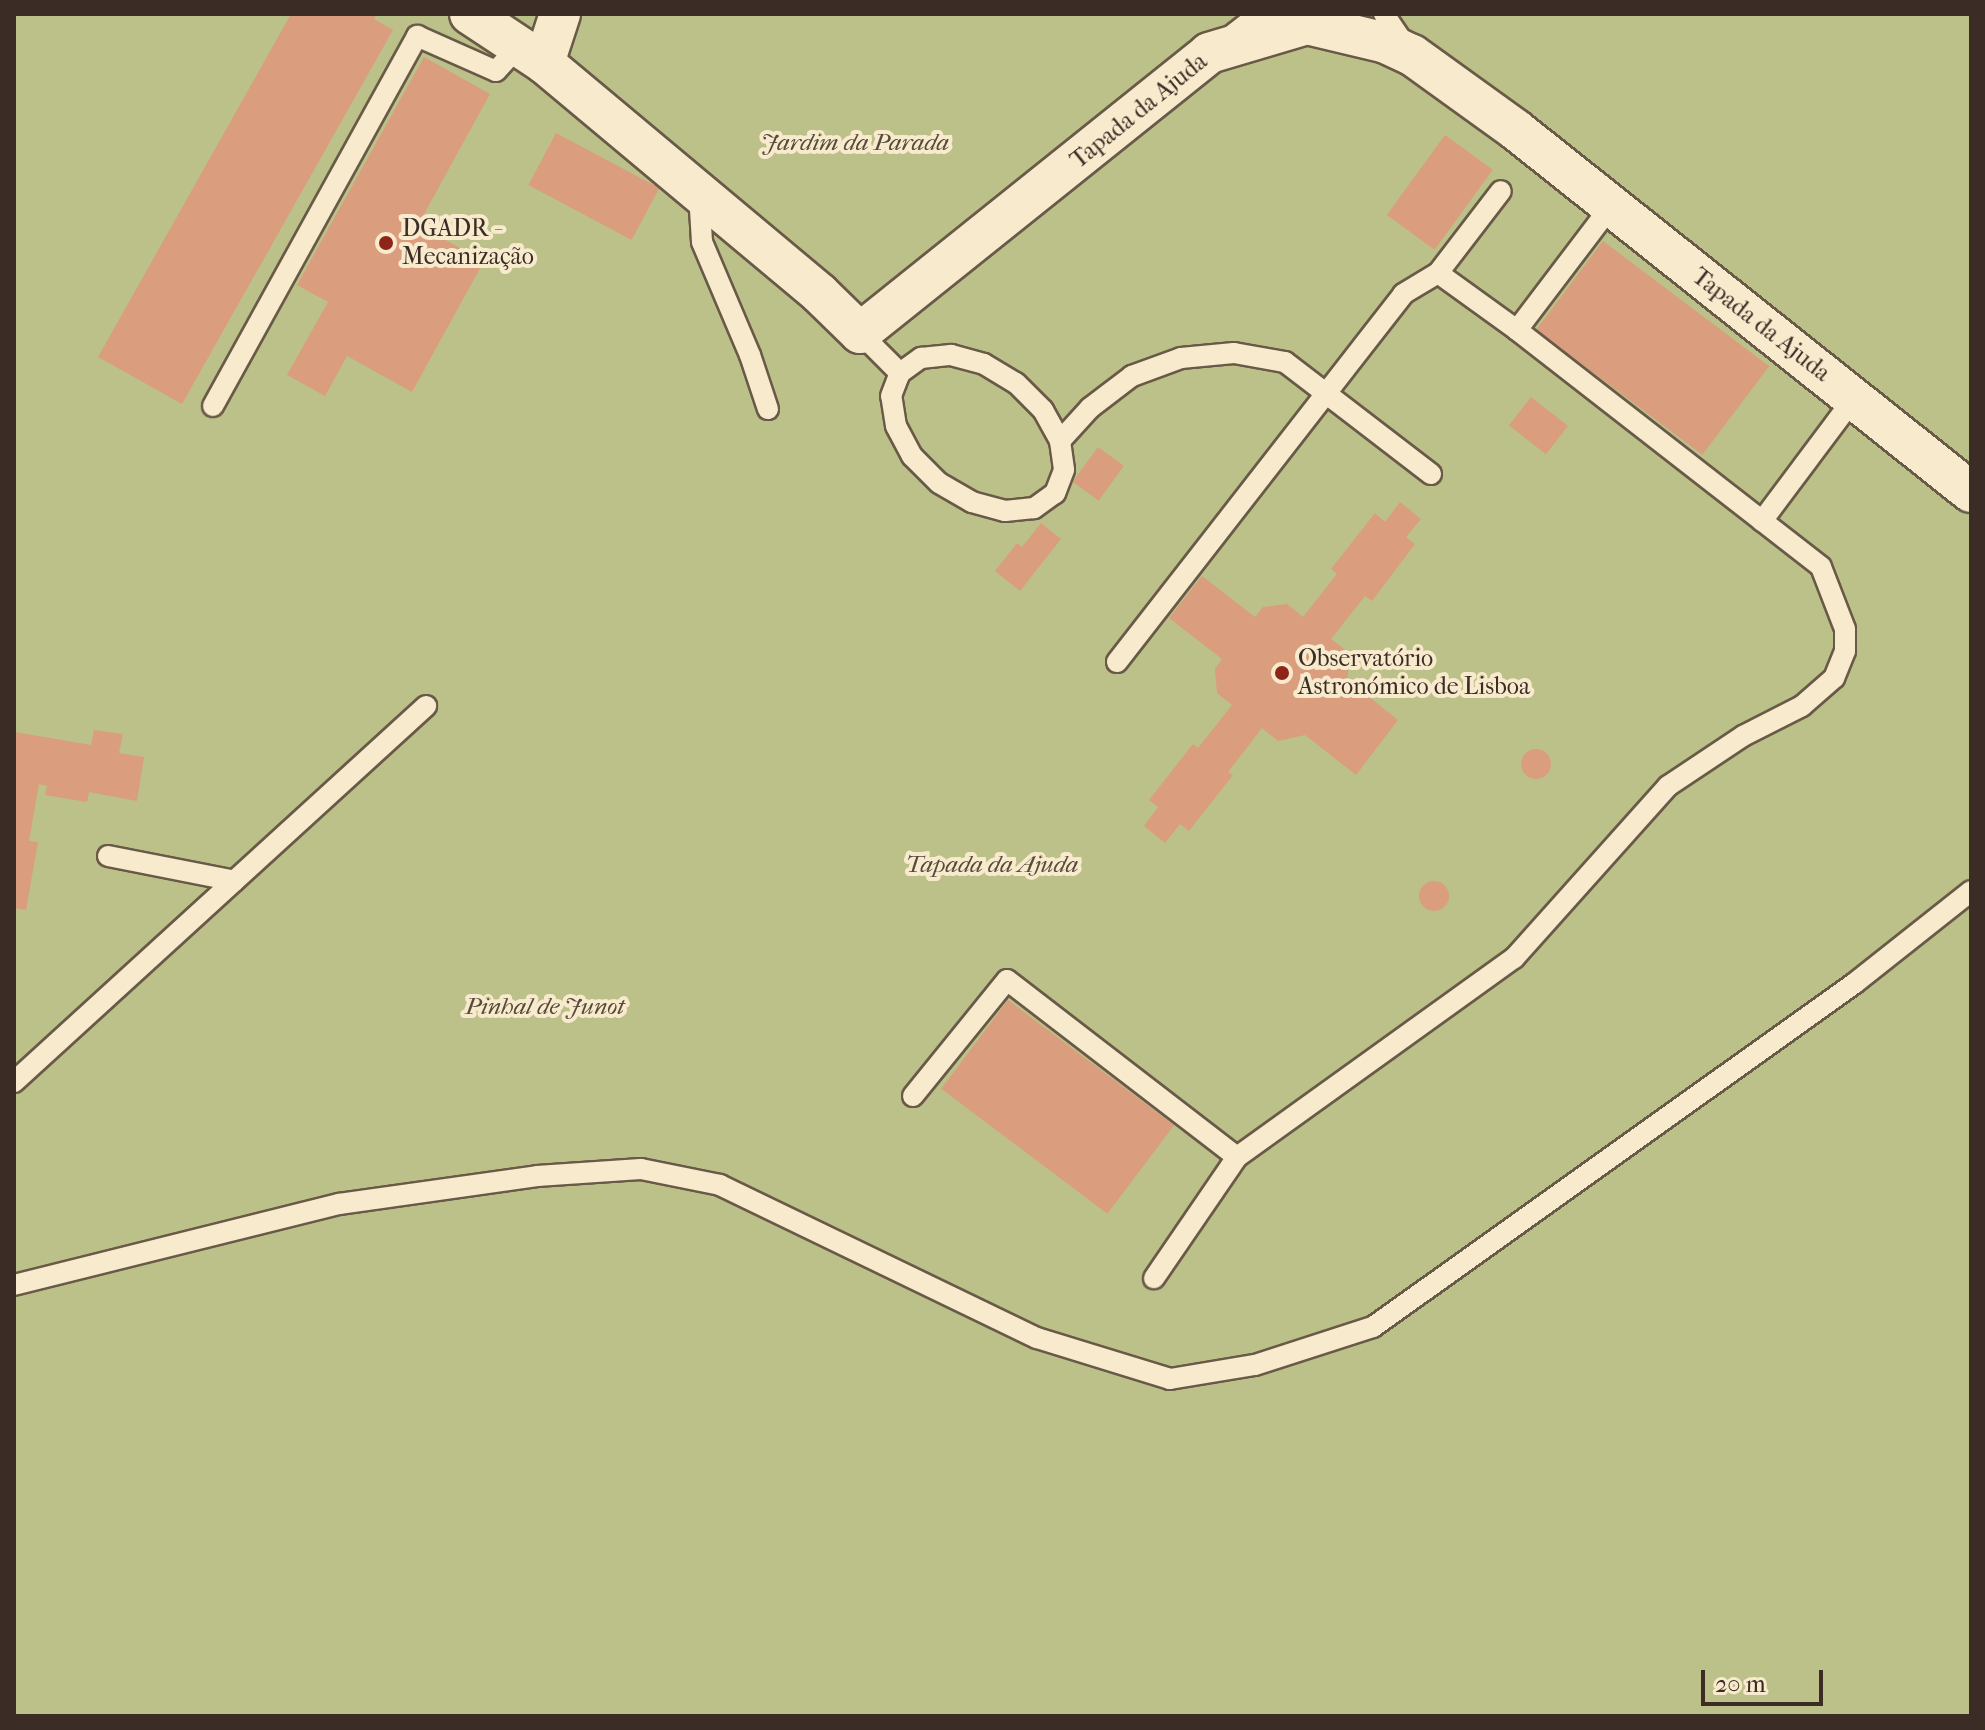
<!DOCTYPE html>
<meta charset="utf-8">
<style>
body{margin:0}
#map{position:relative;width:1985px;height:1730px;overflow:hidden;background:#f4dfb0;font-family:"IM FELL French Canon",serif}
div>[style]{position:absolute}
.green>*{inset:0;background:#bcc18a;transform-origin:0 0}
.building>*{inset:0;background:#da9d7d;transform-origin:0 0}
.round{border-radius:50%}
.roads{filter:drop-shadow(2px 0 #695a48) drop-shadow(-2px 0 #695a48) drop-shadow(0 2px #695a48) drop-shadow(0 -2px #695a48)}
.service>*{height:20px;margin:-10px;padding:0 10px;transform-origin:10px;border-radius:10px;background:#f8eacc}
.minor>*{height:40px;margin:-20px;padding:0 20px;transform-origin:20px;border-radius:20px;background:#f8eacc}
.dots>*{width:22px;height:22px;translate:-50% -50%;box-sizing:border-box;border:4px solid #f8eacc;border-radius:50%}
span{translate:-50% -50%;white-space:nowrap;text-align:center;line-height:1.15;-webkit-text-stroke:8px #f8eacc;paint-order:stroke}
.street-label{font-size:24px;color:#3b2d26}
.park-label{font-size:24px;color:#554b3a;font-style:italic}
.poi-label{font-size:24px;color:#3b2d26}
.left{translate:0 -50%;text-align:left}
.frame{position:absolute;inset:0;border:16px solid #3b2d26;pointer-events:none}
.scale{position:absolute;left:1701px;top:1670px;width:122px;height:36px;box-sizing:border-box;border:4px solid #3b2d26;border-top:0;padding-left:10px;font-size:24px;line-height:28px;white-space:nowrap;color:#3b2d26;-webkit-text-stroke:6px #f8eacc;paint-order:stroke}
</style>
<div id="map">
<div class="green">
<i style="left:14px;top:14px;width:1957px;height:1702px"></i>
</div>
<div class="building">
<i style="clip-path:polygon(291px 14px,377px 14px,374px 19px,393px 30px,182px 404px,98px 357px)"></i>
<i style="clip-path:polygon(424px 57px,490px 94px,418px 225px,484px 261px,412px 392px,347px 356px,325px 396px,287px 375px,328px 302px,297px 285px)"></i>
<i style="left:556px;top:133px;width:117px;height:59px;rotate:28deg"></i>
<i style="left:1445px;top:135px;width:59px;height:99px;rotate:36deg"></i>
<i style="left:1603px;top:241px;width:208px;height:111px;rotate:37deg"></i>
<i style="left:1531px;top:397px;width:47px;height:36px;rotate:38deg"></i>
<i style="left:1098px;top:447px;width:32px;height:43px;rotate:36deg"></i>
<i style="clip-path:polygon(1400px 502px,1421px 519px,1406px 537px,1415px 544px,1372px 601px,1365px 596px,1331px 639px,1348px 652px,1348px 680px,1398px 720px,1356px 775px,1305px 735px,1278px 741px,1262px 728px,1228px 772px,1233px 775px,1189px 831px,1180px 824px,1165px 843px,1144px 826px,1158px 807px,1149px 800px,1193px 744px,1198px 748px,1232px 705px,1217px 693px,1215px 669px,1222px 659px,1169px 618px,1202px 576px,1255px 617px,1263px 607px,1287px 604px,1303px 617px,1337px 574px,1331px 569px,1375px 513px,1385px 522px)"></i>
<i style="clip-path:polygon(1041px 523px,1061px 539px,1020px 591px,995px 571px,1017px 543px,1022px 547px)"></i>
<i style="clip-path:polygon(94px 730px,123px 734px,119px 753px,144px 757px,137px 801px,89px 792px,87px 802px,45px 795px,47px 786px,39px 784px,29px 841px,38px 842px,26px 910px,14px 908px,15px 732px,91px 745px)"></i>
<i class="round" style="left:1521px;top:749px;width:30px;height:30px"></i>
<i class="round" style="left:1419px;top:881px;width:30px;height:30px"></i>
<i style="left:1008px;top:1000px;width:208px;height:111px;rotate:37deg"></i>
</div>
<div class="roads">
<div class="service">
<i style="left:1384px;top:14px;width:37px;rotate:56deg"></i>
<i style="left:1231px;top:36px;width:36px;rotate:-38deg"></i>
<i style="left:699px;top:193px;width:49px;rotate:86.5deg"></i>
<i style="left:702px;top:242px;width:123px;rotate:67deg"></i>
<i style="left:750px;top:355px;width:57px;rotate:71.6deg"></i>
<i style="left:1438px;top:273px;width:103px;rotate:-52.5deg"></i>
<i style="left:1517px;top:330px;width:156px;rotate:-52.8deg"></i>
<i style="left:860px;top:333px;width:57px;rotate:45deg"></i>
<i style="left:951px;top:355px;width:34px;rotate:15deg"></i>
<i style="left:984px;top:364px;width:37px;rotate:31deg"></i>
<i style="left:1016px;top:383px;width:38px;rotate:45deg"></i>
<i style="left:1043px;top:410px;width:35px;rotate:61deg"></i>
<i style="left:1060px;top:441px;width:29px;rotate:82deg"></i>
<i style="left:1064px;top:470px;width:25px;rotate:111deg"></i>
<i style="left:1055px;top:493px;width:26px;rotate:144deg"></i>
<i style="left:1034px;top:508px;width:29px;rotate:174deg"></i>
<i style="left:1005px;top:511px;width:34px;rotate:-165deg"></i>
<i style="left:972px;top:502px;width:38px;rotate:-150deg"></i>
<i style="left:939px;top:483px;width:38px;rotate:-135deg"></i>
<i style="left:912px;top:456px;width:34px;rotate:-118deg"></i>
<i style="left:896px;top:426px;width:30px;rotate:-99deg"></i>
<i style="left:891px;top:396px;width:25px;rotate:-69deg"></i>
<i style="left:900px;top:373px;width:26px;rotate:-36deg"></i>
<i style="left:921px;top:358px;width:30px;rotate:-6deg"></i>
<i style="left:213px;top:406px;width:423px;rotate:-61.1deg"></i>
<i style="left:417px;top:36px;width:86px;rotate:23.9deg"></i>
<i style="left:496px;top:71px;width:31px;rotate:-48deg"></i>
<i style="left:1060px;top:441px;width:45px;rotate:-47.7deg"></i>
<i style="left:1090px;top:408px;width:53px;rotate:-37.3deg"></i>
<i style="left:1132px;top:376px;width:52px;rotate:-20.2deg"></i>
<i style="left:1181px;top:358px;width:53px;rotate:-5.4deg"></i>
<i style="left:1234px;top:353px;width:52px;rotate:10deg"></i>
<i style="left:1285px;top:362px;width:184px;rotate:37.5deg"></i>
<i style="left:1762px;top:521px;width:154px;rotate:-53.2deg"></i>
<i style="left:1117px;top:662px;width:466px;rotate:-52.1deg"></i>
<i style="left:1403px;top:294px;width:41px;rotate:-31deg"></i>
<i style="left:1438px;top:273px;width:97px;rotate:35.8deg"></i>
<i style="left:1517px;top:330px;width:385px;rotate:37.9deg"></i>
<i style="left:1821px;top:567px;width:66px;rotate:68.8deg"></i>
<i style="left:1845px;top:629px;width:22px;rotate:90deg"></i>
<i style="left:1845px;top:651px;width:29px;rotate:112deg"></i>
<i style="left:1834px;top:678px;width:43px;rotate:138.8deg"></i>
<i style="left:1802px;top:706px;width:66px;rotate:153deg"></i>
<i style="left:1743px;top:736px;width:90px;rotate:146.3deg"></i>
<i style="left:1668px;top:786px;width:231px;rotate:131.8deg"></i>
<i style="left:1514px;top:958px;width:341px;rotate:144.3deg"></i>
<i style="left:1237px;top:1157px;width:147px;rotate:124.4deg"></i>
<i style="left:108px;top:856px;width:129px;rotate:11.1deg"></i>
<i style="left:14px;top:1082px;width:558px;rotate:-42.38deg"></i>
<i style="left:913px;top:1096px;width:149px;rotate:-51deg"></i>
<i style="left:1007px;top:980px;width:290px;rotate:37.6deg"></i>
<i style="left:14px;top:1285px;width:335px;rotate:-14deg"></i>
<i style="left:339px;top:1204px;width:200px;rotate:-8deg"></i>
<i style="left:537px;top:1176px;width:104px;rotate:-3.9deg"></i>
<i style="left:641px;top:1169px;width:81px;rotate:11.4deg"></i>
<i style="left:720px;top:1185px;width:352px;rotate:25.8deg"></i>
<i style="left:1037px;top:1338px;width:139px;rotate:17.1deg"></i>
<i style="left:1170px;top:1379px;width:86px;rotate:-9.4deg"></i>
<i style="left:1255px;top:1365px;width:124px;rotate:-17.9deg"></i>
<i style="left:1373px;top:1327px;width:592px;rotate:-35.52deg"></i>
<i style="left:1855px;top:983px;width:148px;rotate:-38.4deg"></i>
</div>
<div class="minor">
<i style="left:470px;top:14px;width:89px;rotate:33.5deg"></i>
<i style="left:544px;top:63px;width:359px;rotate:39.9deg"></i>
<i style="left:819px;top:293px;width:57px;rotate:44.3deg"></i>
<i style="left:860px;top:333px;width:447px;rotate:-38.7deg"></i>
<i style="left:1209px;top:53px;width:102px;rotate:-16.5deg"></i>
<i style="left:1307px;top:24px;width:81px;rotate:13.5deg"></i>
<i style="left:1386px;top:43px;width:29px;rotate:25deg"></i>
<i style="left:1412px;top:55px;width:128px;rotate:35.8deg"></i>
<i style="left:1516px;top:130px;width:581px;rotate:38.51deg"></i>
<i style="left:544px;top:63px;width:52px;rotate:-71.9deg"></i>
</div>
</div>
<div class="dots">
<i style="left:386px;top:243px;background:#8f2418"></i>
<i style="left:1282px;top:673px;background:#8f2418"></i>
</div>
<div class="street-label">
<span style="left:1139px;top:111px;rotate:-39deg">Tapada da Ajuda</span>
<span style="left:1761px;top:325px;rotate:38deg">Tapada da Ajuda</span>
</div>
<div class="park-label">
<span style="left:855px;top:143px">Jardim da Parada</span>
<span style="left:992px;top:865px">Tapada da Ajuda</span>
<span style="left:545px;top:1007px">Pinhal de Junot</span>
</div>
<div class="poi-label">
<span class="left" style="left:402px;top:243px">DGADR -<br>Mecanização</span>
<span class="left" style="left:1298px;top:673px">Observatório<br>Astronómico de Lisboa</span>
</div>
<div class="frame"></div>
<div class="scale">20 m</div>
</div>
